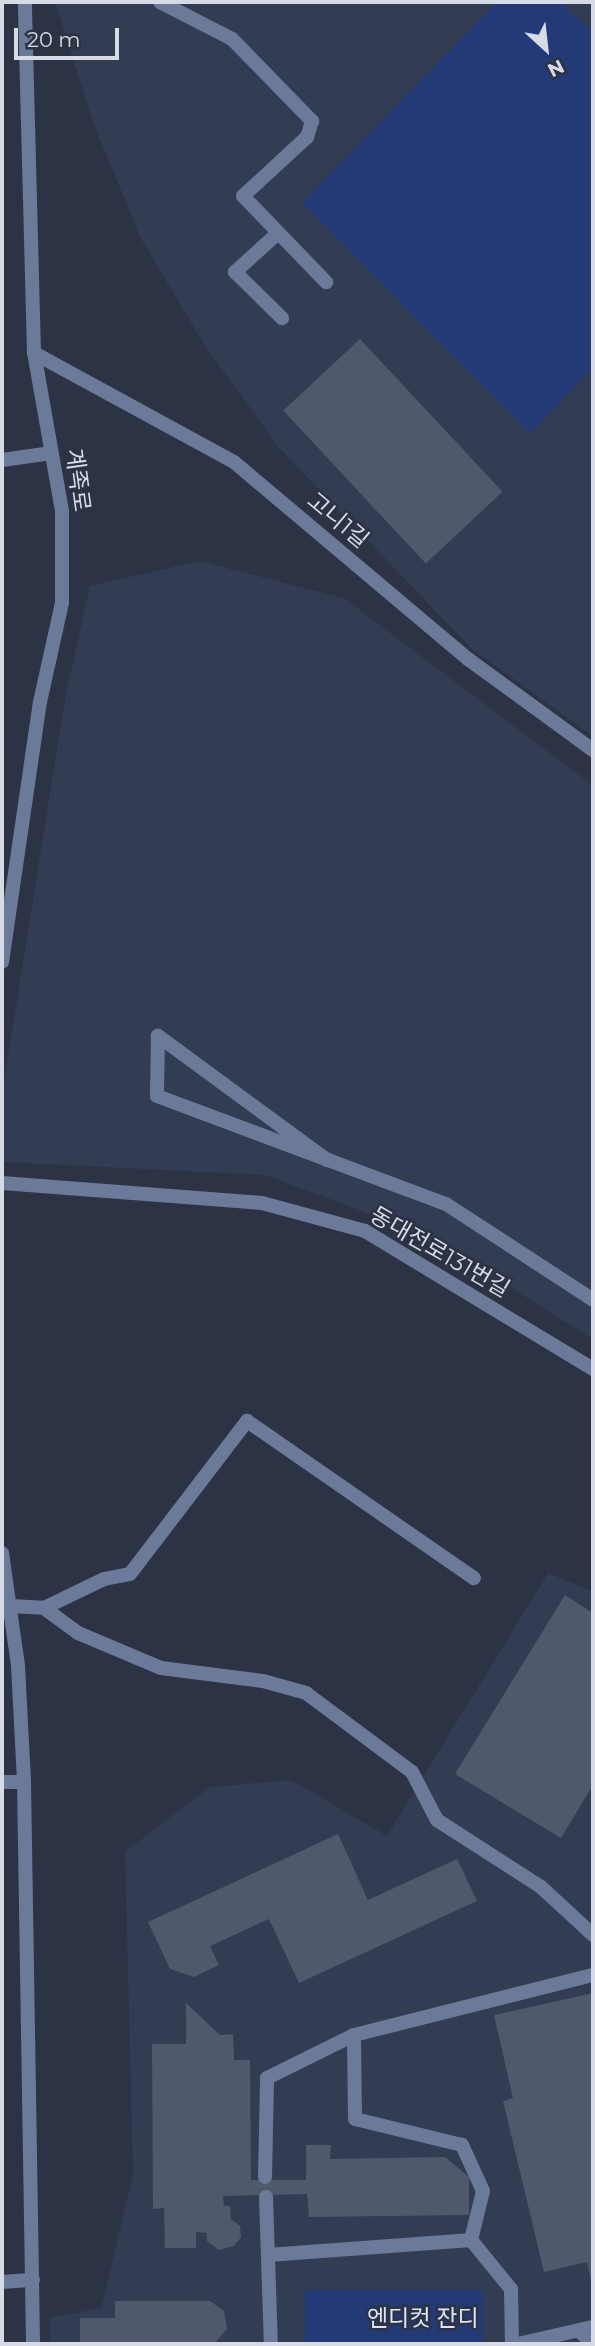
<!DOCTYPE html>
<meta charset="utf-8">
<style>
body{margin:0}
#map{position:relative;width:595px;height:2346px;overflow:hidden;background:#2c3344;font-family:Montserrat,"Noto Sans KR",sans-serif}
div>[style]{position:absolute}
.built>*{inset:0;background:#323c53}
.green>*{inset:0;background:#243a77;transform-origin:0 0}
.building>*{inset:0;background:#50586b;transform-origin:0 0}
.service>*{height:14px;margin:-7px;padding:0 7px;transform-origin:7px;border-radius:7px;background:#6c7a9a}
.minor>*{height:14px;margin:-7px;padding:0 7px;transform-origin:7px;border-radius:7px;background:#6c7a9a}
span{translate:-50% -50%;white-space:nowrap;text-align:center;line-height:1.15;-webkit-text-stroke:5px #2c3344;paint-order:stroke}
.street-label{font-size:23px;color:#d6dbe6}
.park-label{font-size:23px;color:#dae3f8}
.frame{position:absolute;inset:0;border:4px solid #d6dbe6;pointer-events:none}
.north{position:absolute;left:511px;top:14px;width:70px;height:70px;-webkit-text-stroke:5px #2c3344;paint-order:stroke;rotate:153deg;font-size:19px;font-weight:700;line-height:28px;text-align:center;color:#d6dbe6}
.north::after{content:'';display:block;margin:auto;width:24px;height:32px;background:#d6dbe6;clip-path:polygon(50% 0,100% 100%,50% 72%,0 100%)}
.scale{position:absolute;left:14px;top:28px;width:105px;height:32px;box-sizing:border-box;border:4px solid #d6dbe6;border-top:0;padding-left:9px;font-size:21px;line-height:24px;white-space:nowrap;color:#d6dbe6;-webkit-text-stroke:5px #2c3344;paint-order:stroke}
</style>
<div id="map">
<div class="built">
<i style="clip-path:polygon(55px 2px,593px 2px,593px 736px,472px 649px,280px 449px,205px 346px,140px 237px,93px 122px)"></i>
<i style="clip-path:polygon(199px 561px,344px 598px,593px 786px,593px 1339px,494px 1277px,381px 1218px,265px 1175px,2px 1162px,2px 1094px,66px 693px,90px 586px)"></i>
<i style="clip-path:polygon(548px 1573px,593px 1592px,593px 2344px,50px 2344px,50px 2318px,101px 2308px,133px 2175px,125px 1852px,210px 1787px,291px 1780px,387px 1836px)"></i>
</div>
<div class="green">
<i style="clip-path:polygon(497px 2px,560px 2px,593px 31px,593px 368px,530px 433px,302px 203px)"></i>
<i style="left:483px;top:2290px;width:54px;height:178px;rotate:90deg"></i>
</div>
<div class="building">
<i style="left:360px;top:339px;width:209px;height:105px;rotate:47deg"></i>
<i style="clip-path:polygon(565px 1595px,593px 1613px,593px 1785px,561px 1838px,455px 1774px)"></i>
<i style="clip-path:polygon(338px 1834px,368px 1900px,457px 1859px,477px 1901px,299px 1983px,269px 1919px,210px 1946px,219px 1965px,194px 1977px,170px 1969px,148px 1922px)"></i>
<i style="clip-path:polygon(593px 1993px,593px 2284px,592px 2284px,587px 2262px,544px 2272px,503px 2101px,513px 2098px,494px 2015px)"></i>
<i style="clip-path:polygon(186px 2003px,220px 2035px,233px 2034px,234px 2060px,250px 2060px,251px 2180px,306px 2180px,306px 2145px,331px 2145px,330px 2159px,445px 2157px,469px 2177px,469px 2215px,309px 2217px,307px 2194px,223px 2196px,224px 2206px,230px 2206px,231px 2219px,240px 2226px,241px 2237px,234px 2246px,219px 2250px,207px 2241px,207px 2233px,196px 2232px,196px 2248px,165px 2248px,164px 2208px,153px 2209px,152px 2044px,186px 2044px)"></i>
<i style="clip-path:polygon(115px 2301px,210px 2301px,224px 2311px,227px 2329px,214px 2344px,80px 2344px,80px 2318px,115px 2318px)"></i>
</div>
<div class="service">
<i style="left:160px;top:2px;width:81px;rotate:27.2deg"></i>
<i style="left:232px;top:39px;width:115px;rotate:45.7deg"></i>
<i style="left:312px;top:121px;width:17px;rotate:107deg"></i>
<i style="left:307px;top:137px;width:87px;rotate:137.3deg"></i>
<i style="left:243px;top:196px;width:120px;rotate:46deg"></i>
<i style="left:278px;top:233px;width:58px;rotate:137.8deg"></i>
<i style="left:235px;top:272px;width:66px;rotate:44.4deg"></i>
<i style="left:44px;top:1608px;width:42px;rotate:36.3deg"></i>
<i style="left:78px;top:1633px;width:90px;rotate:22.9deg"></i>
<i style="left:161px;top:1668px;width:103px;rotate:7.3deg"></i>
<i style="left:263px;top:1681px;width:45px;rotate:15.6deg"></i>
<i style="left:306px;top:1693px;width:132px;rotate:36.7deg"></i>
<i style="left:412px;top:1772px;width:54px;rotate:62.5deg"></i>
<i style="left:437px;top:1820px;width:124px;rotate:32.8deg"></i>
<i style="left:541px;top:1887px;width:71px;rotate:42.7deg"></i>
<i style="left:265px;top:2177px;width:99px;rotate:-88.8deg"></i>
<i style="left:267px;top:2078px;width:97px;rotate:-26.3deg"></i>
<i style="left:354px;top:2035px;width:246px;rotate:-14.1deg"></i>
<i style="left:266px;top:2197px;width:147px;rotate:88.1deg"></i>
<i style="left:471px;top:2240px;width:63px;rotate:50.8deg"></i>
<i style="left:511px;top:2289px;width:55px;rotate:89deg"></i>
<i style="left:268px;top:2255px;width:204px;rotate:-4.2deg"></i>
<i style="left:471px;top:2240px;width:50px;rotate:-76.2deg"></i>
<i style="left:483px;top:2191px;width:51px;rotate:-114.5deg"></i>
<i style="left:462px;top:2145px;width:110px;rotate:-166.3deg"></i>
<i style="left:355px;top:2119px;width:84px;rotate:-90.7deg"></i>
<i style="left:579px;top:2331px;width:19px;rotate:43deg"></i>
<i style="left:518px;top:2344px;width:77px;rotate:-12.8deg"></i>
</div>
<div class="minor">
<i style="left:34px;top:353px;width:228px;rotate:28.6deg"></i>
<i style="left:234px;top:462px;width:306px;rotate:40.1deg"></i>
<i style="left:468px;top:659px;width:155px;rotate:36.1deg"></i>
<i style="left:2px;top:460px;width:50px;rotate:-8deg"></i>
<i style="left:2px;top:962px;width:263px;rotate:-81.7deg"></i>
<i style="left:40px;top:702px;width:101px;rotate:-77.5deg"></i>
<i style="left:62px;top:603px;width:92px;rotate:-90deg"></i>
<i style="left:62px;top:511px;width:160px;rotate:-100deg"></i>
<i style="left:34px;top:353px;width:351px;rotate:-91.5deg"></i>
<i style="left:327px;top:1160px;width:210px;rotate:-143.7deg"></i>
<i style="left:158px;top:1036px;width:60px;rotate:91deg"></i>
<i style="left:157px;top:1096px;width:309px;rotate:20.5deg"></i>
<i style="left:446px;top:1204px;width:176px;rotate:33.1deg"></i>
<i style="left:2px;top:1183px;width:261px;rotate:4.4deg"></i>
<i style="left:262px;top:1203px;width:107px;rotate:15.2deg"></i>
<i style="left:365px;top:1231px;width:267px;rotate:31.2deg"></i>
<i style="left:2px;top:1553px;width:114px;rotate:81.9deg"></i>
<i style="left:18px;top:1666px;width:116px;rotate:87deg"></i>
<i style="left:24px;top:1782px;width:562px;rotate:89.08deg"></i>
<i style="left:9px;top:1606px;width:35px;rotate:3deg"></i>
<i style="left:44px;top:1608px;width:67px;rotate:-25.8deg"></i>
<i style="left:104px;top:1579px;width:26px;rotate:-11deg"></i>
<i style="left:130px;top:1574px;width:193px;rotate:-52.6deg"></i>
<i style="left:247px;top:1421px;width:276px;rotate:34.7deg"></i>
<i style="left:2px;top:1782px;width:22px"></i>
<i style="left:2px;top:2282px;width:31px;rotate:-4deg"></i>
</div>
<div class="street-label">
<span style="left:78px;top:480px;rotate:82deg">계족로</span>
<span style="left:338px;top:520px;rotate:40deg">고니1길</span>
<span style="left:440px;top:1252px;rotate:30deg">동대전로131번길</span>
</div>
<div class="park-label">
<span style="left:423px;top:2318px">엔디컷 잔디</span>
</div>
<div class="frame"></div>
<div class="north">N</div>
<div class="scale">20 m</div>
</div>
